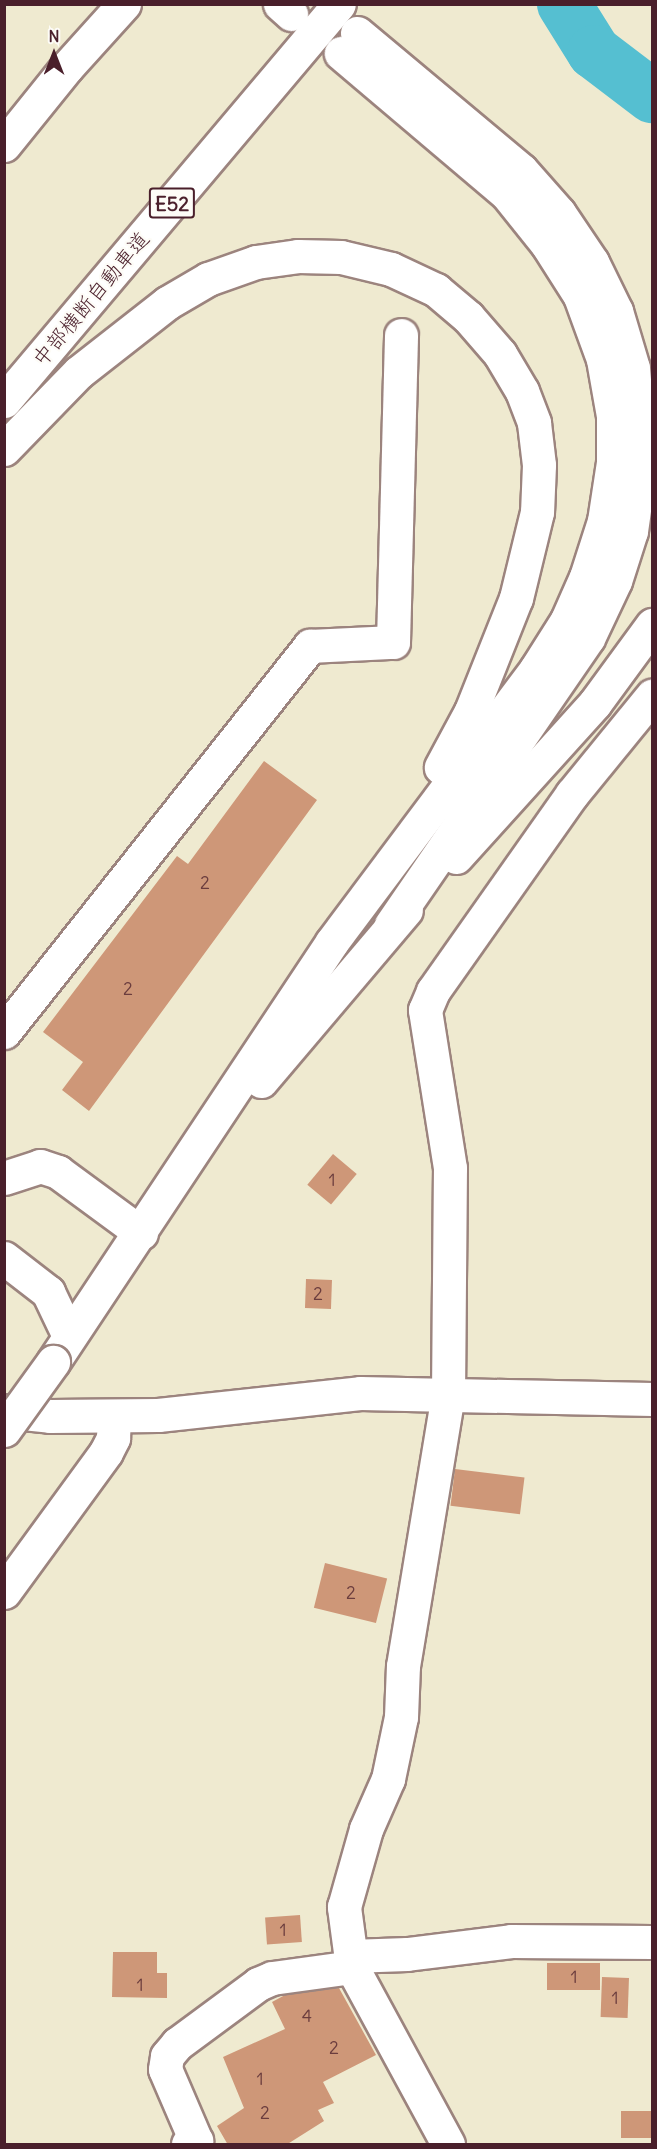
<!DOCTYPE html>
<meta charset="utf-8">
<style>
body{margin:0}
#map{position:relative;width:657px;height:2149px;overflow:hidden;background:#efead0;font-family:Delius,"Klee One",sans-serif}
div>[style]{position:absolute}
.river>*{height:54px;margin:-27px;padding:0 27px;transform-origin:27px;border-radius:27px;background:#55bfd1}
.building>*{inset:0;background:#ce9778;transform-origin:0 0}
.roads{filter:drop-shadow(2px 0 #9c847e) drop-shadow(-2px 0 #9c847e) drop-shadow(0 2px #9c847e) drop-shadow(0 -2px #9c847e)}
.minor>*{height:33px;margin:-16.5px;padding:0 16.5px;transform-origin:16.5px;border-radius:16.5px;background:#fff}
.highway>*{height:33px;margin:-16.5px;padding:0 16.5px;transform-origin:16.5px;border-radius:16.5px;background:#fff}
.bridges{filter:drop-shadow(2px 0 #9c847e) drop-shadow(-2px 0 #9c847e) drop-shadow(0 2px #9c847e) drop-shadow(0 -2px #9c847e)}
.highway-bridge>*{height:33px;margin:-16.5px;padding:0 16.5px;transform-origin:16.5px;border-radius:16.5px;background:#fff}
span{translate:-50% -50%;white-space:nowrap;text-align:center;line-height:1.15;-webkit-text-stroke:4.5px #fdfcf7;paint-order:stroke}
.number-label{font-size:18px;color:#6b3d3e}
.number-label span{-webkit-text-stroke-width:0}
.shield-label span{padding:2px 4px;background:#fdfcf7;border:2px solid;border-radius:4px;-webkit-text-stroke-width:0}
.shield-label{font-size:20px;color:#4a1f2b;font-weight:700}
.street-label{font-size:21px;color:#4a1f2b}
.frame{position:absolute;inset:0;border:6px solid #4a1f2b;pointer-events:none}
.north{position:absolute;left:24px;top:24px;width:60px;height:60px;-webkit-text-stroke:4px #fdfcf7;paint-order:stroke;rotate:0deg;font-size:16px;font-weight:700;line-height:24px;text-align:center;color:#4a1f2b}
.north::after{content:'';display:block;margin:auto;width:21px;height:27px;background:#4a1f2b;clip-path:polygon(50% 0,100% 100%,50% 72%,0 100%)}
</style>
<div id="map">
<div class="river">
<i style="left:564px;top:4px;width:57px;rotate:58deg"></i>
<i style="left:594px;top:52px;width:73px;rotate:37.2deg"></i>
</div>
<div class="building">
<i style="clip-path:polygon(264px 761px,317px 800px,89px 1111px,62px 1090px,83px 1062px,43px 1032px,177px 856px,188px 864px)"></i>
<i style="left:333px;top:1154px;width:31px;height:40px;rotate:40deg"></i>
<i style="left:306px;top:1279px;width:26px;height:29px;rotate:2deg"></i>
<i style="left:455px;top:1469px;width:70px;height:37px;rotate:7deg"></i>
<i style="left:325px;top:1563px;width:64px;height:46px;rotate:14deg"></i>
<i style="left:300px;top:1915px;width:27px;height:35px;rotate:86deg"></i>
<i style="clip-path:polygon(113px 1952px,157px 1952px,157px 1973px,167px 1973px,167px 1998px,112px 1997px)"></i>
<i style="left:600px;top:1963px;width:27px;height:53px;rotate:90deg"></i>
<i style="left:602px;top:1977px;width:27px;height:40px;rotate:2deg"></i>
<i style="clip-path:polygon(339px 1988px,376px 2055px,323px 2082px,334px 2103px,318px 2110px,324px 2121px,286px 2145px,228px 2145px,217px 2126px,244px 2108px,223px 2057px,285px 2029px,272px 2002px,285px 1995px)"></i>
<i style="left:652px;top:2111px;width:27px;height:31px;rotate:90deg"></i>
</div>
<div class="roads">
<div class="minor">
<i style="left:4px;top:1032px;width:493px;rotate:-51.6deg"></i>
<i style="left:310px;top:646px;width:83px;rotate:-2.8deg"></i>
<i style="left:393px;top:642px;width:307px;rotate:-88.5deg"></i>
<i style="left:4px;top:1178px;width:38px;rotate:-18deg"></i>
<i style="left:40px;top:1166px;width:19px;rotate:18deg"></i>
<i style="left:58px;top:1172px;width:103px;rotate:36.3deg"></i>
<i style="left:4px;top:1258px;width:56px;rotate:37.7deg"></i>
<i style="left:48px;top:1292px;width:49px;rotate:64.5deg"></i>
<i style="left:4px;top:1411px;width:46px;rotate:6.2deg"></i>
<i style="left:50px;top:1416px;width:108px;rotate:-0.5deg"></i>
<i style="left:158px;top:1415px;width:203px;rotate:-6.2deg"></i>
<i style="left:360px;top:1393px;width:292px;rotate:1.2deg"></i>
<i style="left:4px;top:1592px;width:173px;rotate:-53.9deg"></i>
<i style="left:106px;top:1452px;width:16px;rotate:-63deg"></i>
<i style="left:113px;top:1438px;width:21px;rotate:-87deg"></i>
<i style="left:350px;top:1956px;width:57px;rotate:-2deg"></i>
<i style="left:407px;top:1954px;width:105px;rotate:-7.1deg"></i>
<i style="left:511px;top:1941px;width:141px;rotate:0.4deg"></i>
<i style="left:188px;top:2144px;width:9px;rotate:-21deg"></i>
<i style="left:196px;top:2141px;width:78px;rotate:-113.3deg"></i>
<i style="left:165px;top:2069px;width:13px;rotate:-81deg"></i>
<i style="left:167px;top:2056px;width:16px;rotate:-50deg"></i>
<i style="left:177px;top:2044px;width:101px;rotate:-36.5deg"></i>
<i style="left:258px;top:1984px;width:15px;rotate:-23deg"></i>
<i style="left:272px;top:1978px;width:81px;rotate:-7.8deg"></i>
<i style="left:448px;top:2144px;width:201px;rotate:-118.5deg"></i>
<i style="left:352px;top:1967px;width:61px;rotate:-97.6deg"></i>
<i style="left:344px;top:1907px;width:81px;rotate:-74.2deg"></i>
<i style="left:366px;top:1829px;width:55px;rotate:-66.3deg"></i>
<i style="left:388px;top:1779px;width:63px;rotate:-78.2deg"></i>
<i style="left:401px;top:1717px;width:51px;rotate:-87.8deg"></i>
<i style="left:403px;top:1666px;width:275px;rotate:-80.6deg"></i>
<i style="left:448px;top:1395px;width:227px;rotate:-89.5deg"></i>
<i style="left:450px;top:1168px;width:160px;rotate:-99deg"></i>
<i style="left:425px;top:1010px;width:21px;rotate:-67deg"></i>
<i style="left:433px;top:991px;width:241px;rotate:-54.8deg"></i>
<i style="left:572px;top:794px;width:127px;rotate:-50.8deg"></i>
</div>
<div class="highway">
<i style="left:280px;top:4px;width:15px;rotate:42deg"></i>
<i style="left:357px;top:33px;width:214px;rotate:39.9deg"></i>
<i style="left:521px;top:170px;width:57px;rotate:48.5deg"></i>
<i style="left:559px;top:213px;width:59px;rotate:56deg"></i>
<i style="left:592px;top:262px;width:55px;rotate:63.9deg"></i>
<i style="left:616px;top:311px;width:59px;rotate:73.4deg"></i>
<i style="left:633px;top:368px;width:93px;rotate:85.1deg"></i>
<i style="left:641px;top:461px;width:71px;rotate:98.1deg"></i>
<i style="left:631px;top:531px;width:52px;rotate:107.7deg"></i>
<i style="left:615px;top:581px;width:63px;rotate:115.3deg"></i>
<i style="left:588px;top:638px;width:348px;rotate:124.5deg"></i>
<i style="left:4px;top:145px;width:100px;rotate:-51.1deg"></i>
<i style="left:67px;top:67px;width:85px;rotate:-47.9deg"></i>
<i style="left:4px;top:401px;width:519px;rotate:-49.84deg"></i>
<i style="left:4px;top:449px;width:107px;rotate:-45.8deg"></i>
<i style="left:79px;top:372px;width:112px;rotate:-38.1deg"></i>
<i style="left:167px;top:303px;width:48px;rotate:-30.3deg"></i>
<i style="left:208px;top:279px;width:51px;rotate:-19.5deg"></i>
<i style="left:256px;top:262px;width:42px;rotate:-8.1deg"></i>
<i style="left:298px;top:256px;width:43px;rotate:1.3deg"></i>
<i style="left:341px;top:257px;width:51px;rotate:13.5deg"></i>
<i style="left:391px;top:269px;width:50px;rotate:25deg"></i>
<i style="left:436px;top:290px;width:42px;rotate:40.2deg"></i>
<i style="left:468px;top:317px;width:49px;rotate:49.1deg"></i>
<i style="left:500px;top:354px;width:43px;rotate:59.3deg"></i>
<i style="left:522px;top:391px;width:34px;rotate:69deg"></i>
<i style="left:534px;top:423px;width:42px;rotate:83.2deg"></i>
<i style="left:539px;top:465px;width:47px;rotate:92.4deg"></i>
<i style="left:537px;top:512px;width:89px;rotate:103.7deg"></i>
<i style="left:516px;top:598px;width:122px;rotate:111.7deg"></i>
<i style="left:471px;top:711px;width:64px;rotate:118.2deg"></i>
<i style="left:456px;top:857px;width:207px;rotate:-47.9deg"></i>
<i style="left:595px;top:703px;width:97px;rotate:-53.8deg"></i>
<i style="left:261px;top:1081px;width:224px;rotate:-49.7deg"></i>
<i style="left:53px;top:1362px;width:504px;rotate:-56.4deg"></i>
<i style="left:332px;top:942px;width:341px;rotate:-53.2deg"></i>
<i style="left:536px;top:669px;width:58px;rotate:-57.7deg"></i>
<i style="left:567px;top:620px;width:47px;rotate:-66.2deg"></i>
<i style="left:586px;top:577px;width:59px;rotate:-72.2deg"></i>
<i style="left:604px;top:521px;width:60px;rotate:-81.3deg"></i>
<i style="left:613px;top:462px;width:46px;rotate:-90deg"></i>
<i style="left:613px;top:416px;width:58px;rotate:-100deg"></i>
<i style="left:603px;top:359px;width:67px;rotate:-110.1deg"></i>
<i style="left:580px;top:296px;width:62px;rotate:-122.4deg"></i>
<i style="left:547px;top:244px;width:64px;rotate:-128.7deg"></i>
<i style="left:507px;top:194px;width:218px;rotate:-139.7deg"></i>
</div>
</div>
<div class="bridges">
<div class="highway-bridge">
<i style="left:4px;top:1430px;width:84px;rotate:-54.2deg"></i>
</div>
</div>
<div class="number-label">
<span style="left:205px;top:883px">2</span>
<span style="left:128px;top:989px">2</span>
<span style="left:332px;top:1180px">1</span>
<span style="left:318px;top:1294px">2</span>
<span style="left:351px;top:1593px">2</span>
<span style="left:283px;top:1930px">1</span>
<span style="left:574px;top:1977px">1</span>
<span style="left:140px;top:1985px">1</span>
<span style="left:615px;top:1998px">1</span>
<span style="left:307px;top:2016px">4</span>
<span style="left:334px;top:2048px">2</span>
<span style="left:260px;top:2079px">1</span>
<span style="left:265px;top:2113px">2</span>
</div>
<div class="shield-label">
<span style="left:172px;top:203px">E52</span>
</div>
<div class="street-label">
<span style="left:91px;top:299px;rotate:-50deg">中部横断自動車道</span>
</div>
<div class="frame"></div>
<div class="north">N</div>
</div>
